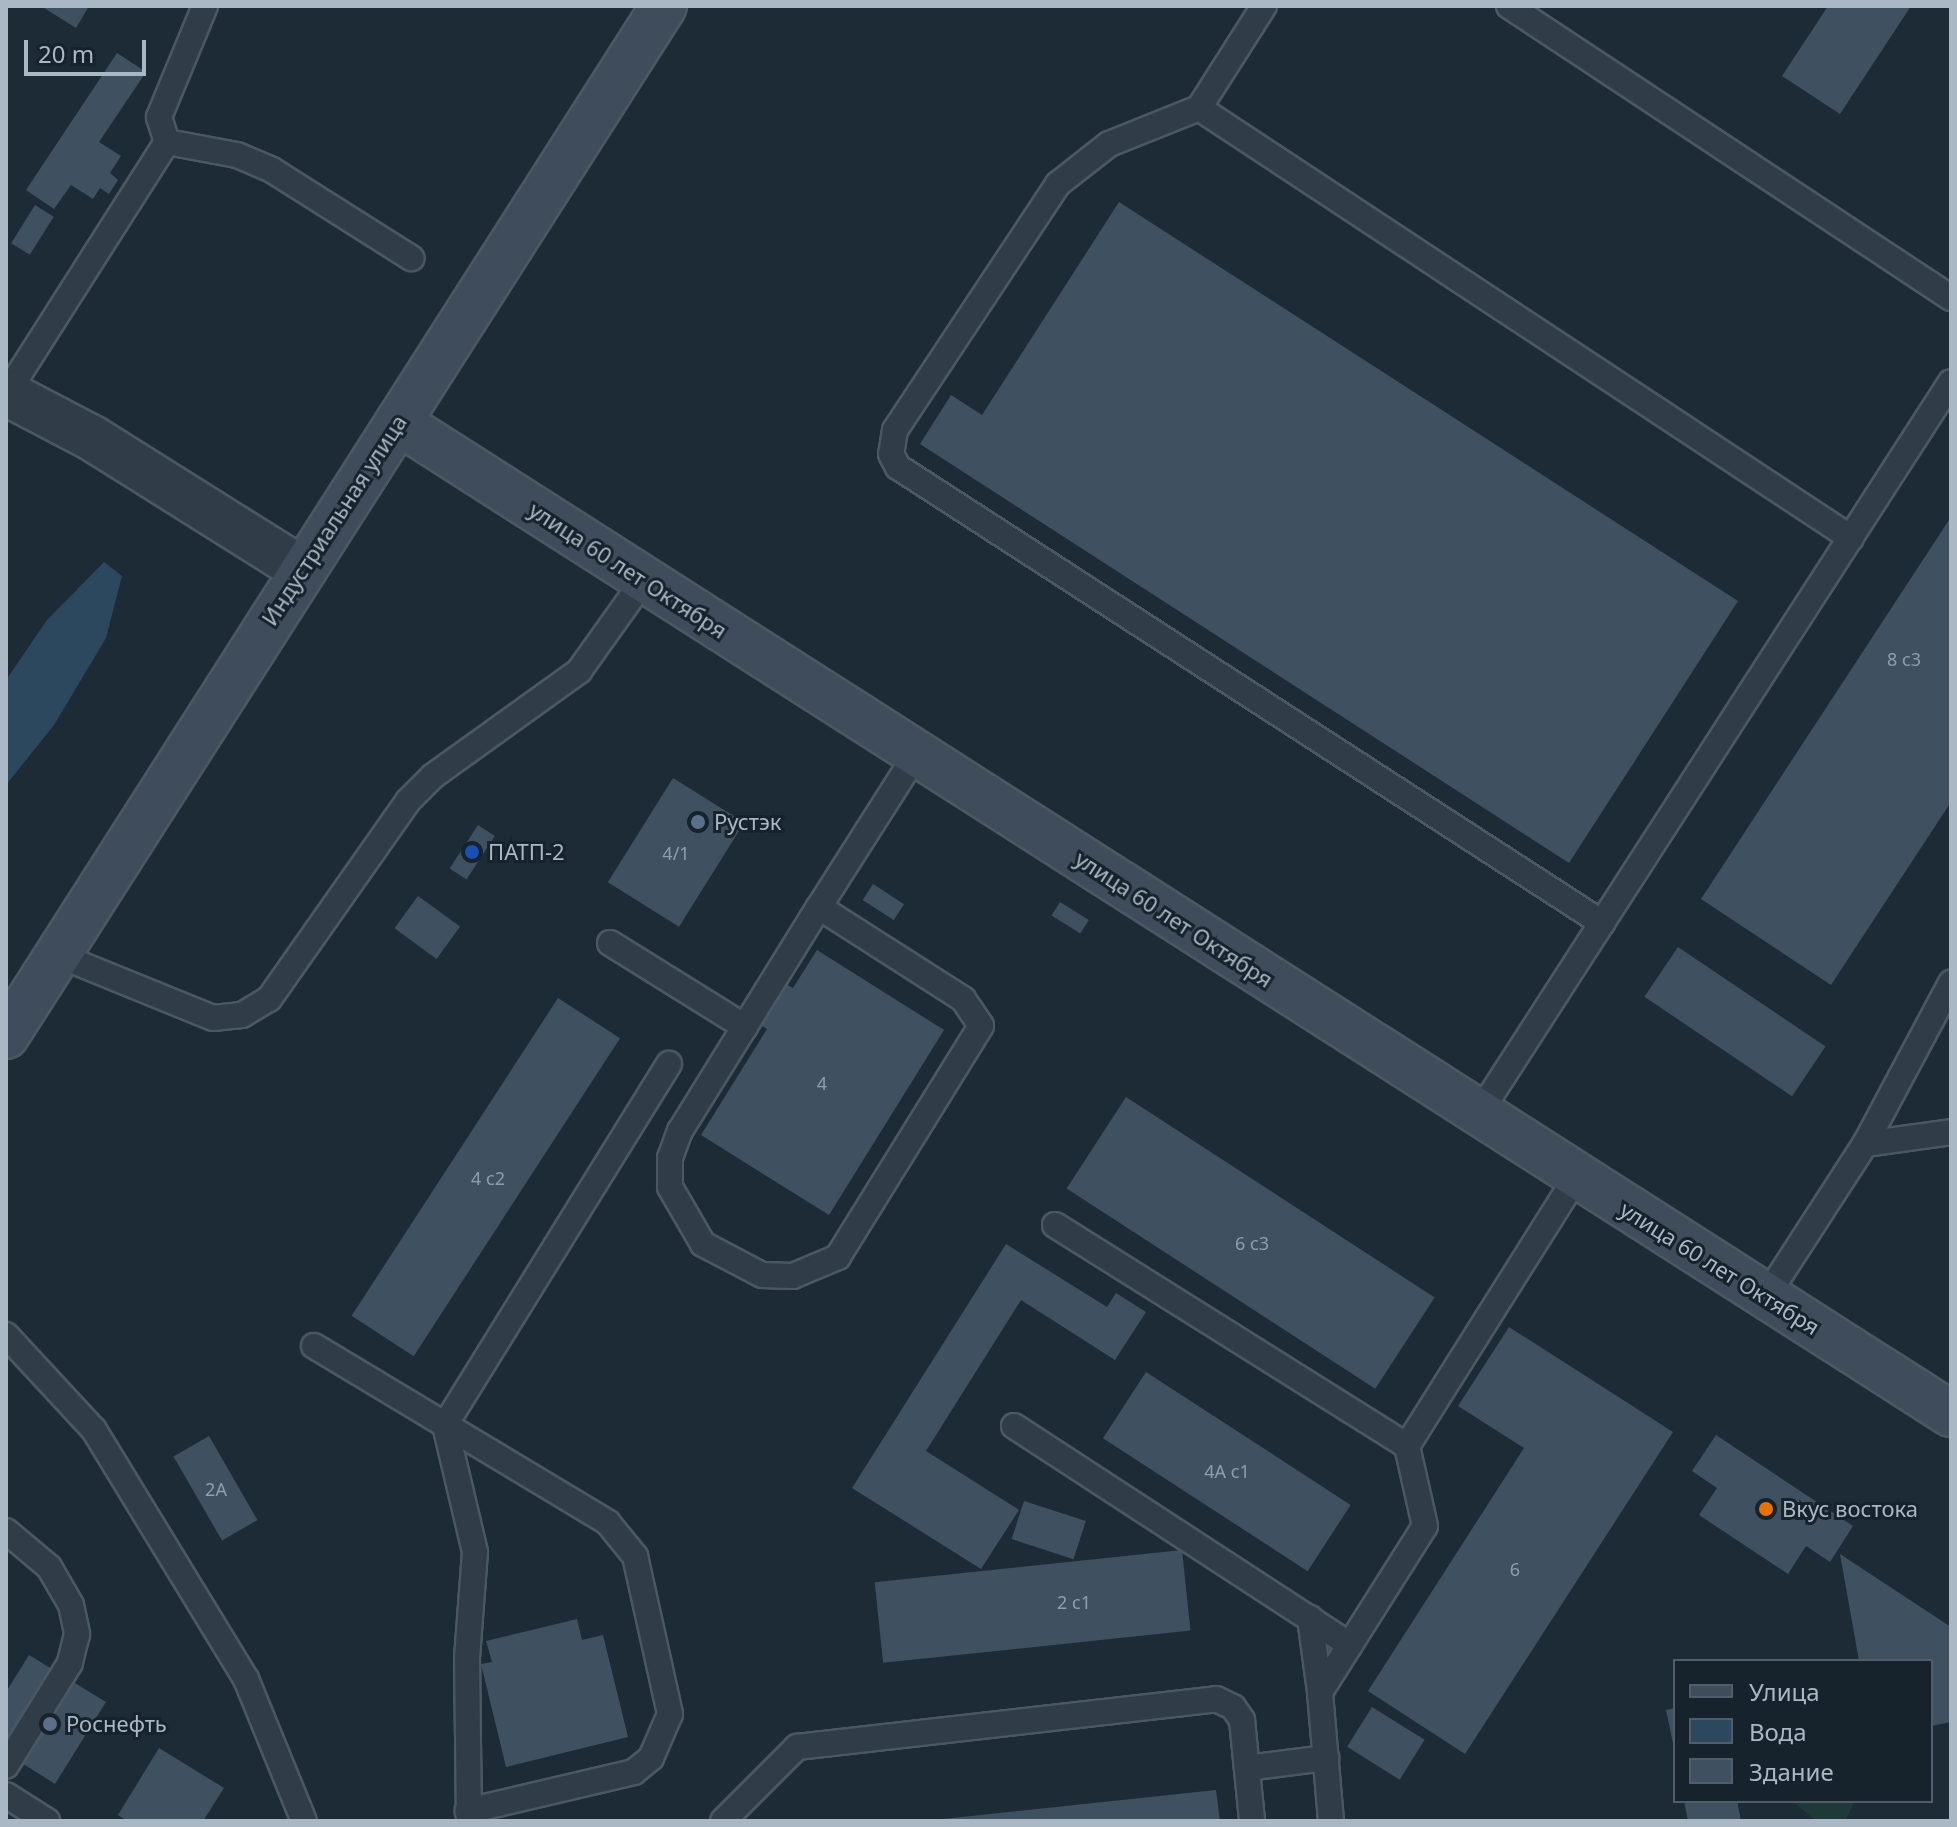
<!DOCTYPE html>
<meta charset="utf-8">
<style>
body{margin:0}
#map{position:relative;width:1957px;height:1827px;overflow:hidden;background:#1d2b37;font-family:"Noto Sans",sans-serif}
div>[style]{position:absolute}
.green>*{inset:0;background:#1f3838}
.water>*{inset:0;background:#2c485f}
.building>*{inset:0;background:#3f5160;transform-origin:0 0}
.roads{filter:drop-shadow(2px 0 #4b5863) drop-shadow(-2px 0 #4b5863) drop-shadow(0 2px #4b5863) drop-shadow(0 -2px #4b5863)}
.lane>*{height:24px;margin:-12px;padding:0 12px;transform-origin:12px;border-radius:12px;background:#303d48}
.street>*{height:44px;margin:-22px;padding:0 22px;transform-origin:22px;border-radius:22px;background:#303d48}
.secondary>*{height:44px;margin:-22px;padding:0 22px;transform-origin:22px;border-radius:22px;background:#3e4c5b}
.dots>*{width:22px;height:22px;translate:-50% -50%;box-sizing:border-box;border:4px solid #16222c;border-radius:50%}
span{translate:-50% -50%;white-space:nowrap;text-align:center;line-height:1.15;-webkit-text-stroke:6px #16222c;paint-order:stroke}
.number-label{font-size:18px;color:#8f9eac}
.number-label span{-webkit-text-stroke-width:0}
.street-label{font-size:22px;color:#aab8c5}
.poi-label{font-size:22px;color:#aab8c5}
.left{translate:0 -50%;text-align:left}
.frame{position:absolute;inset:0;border:8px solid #aab8c5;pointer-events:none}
.legend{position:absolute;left:1673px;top:1659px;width:260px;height:144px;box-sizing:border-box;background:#16222c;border:2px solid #515e69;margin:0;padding:10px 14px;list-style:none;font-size:24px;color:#aab8c5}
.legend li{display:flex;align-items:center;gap:16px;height:40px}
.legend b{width:40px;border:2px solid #515e69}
.scale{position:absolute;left:24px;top:40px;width:122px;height:36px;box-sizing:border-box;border:4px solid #aab8c5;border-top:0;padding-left:10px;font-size:24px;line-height:28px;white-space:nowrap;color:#aab8c5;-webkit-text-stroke:6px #16222c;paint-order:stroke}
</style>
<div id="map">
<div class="green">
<i style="clip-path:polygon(1792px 1801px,1854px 1801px,1853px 1805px,1845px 1821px,1816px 1821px)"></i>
</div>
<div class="water">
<i style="clip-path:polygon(104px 562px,122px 576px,106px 638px,54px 725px,6px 785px,6px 680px,47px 620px)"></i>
</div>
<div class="building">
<i style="clip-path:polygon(41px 6px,89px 6px,76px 28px)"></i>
<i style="clip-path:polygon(1828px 6px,1911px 6px,1840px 114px,1782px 76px)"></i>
<i style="clip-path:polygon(117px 53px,146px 72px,99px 142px,121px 156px,110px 173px,118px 180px,109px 194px,100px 188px,93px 199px,71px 185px,54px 209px,26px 190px)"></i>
<i style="clip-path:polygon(1119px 202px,1738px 601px,1569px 863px,920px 444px,951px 395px,982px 415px)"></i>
<i style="left:35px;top:205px;width:22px;height:45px;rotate:32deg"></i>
<i style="clip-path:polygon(1951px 517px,1951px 802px,1831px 985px,1701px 899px)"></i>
<i style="left:673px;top:778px;width:84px;height:123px;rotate:32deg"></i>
<i style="left:478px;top:825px;width:20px;height:52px;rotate:33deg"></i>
<i style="left:873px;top:884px;width:37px;height:19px;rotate:33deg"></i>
<i style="left:418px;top:896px;width:52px;height:40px;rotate:36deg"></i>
<i style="left:1060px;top:902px;width:34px;height:16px;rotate:32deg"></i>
<i style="left:1678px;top:947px;width:178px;height:60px;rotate:34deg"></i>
<i style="clip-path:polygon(817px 950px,944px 1030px,829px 1215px,701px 1135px,767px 1029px,756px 1022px,782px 982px,793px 988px)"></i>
<i style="left:558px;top:998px;width:74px;height:379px;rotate:33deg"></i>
<i style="left:1126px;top:1097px;width:368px;height:109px;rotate:33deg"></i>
<i style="clip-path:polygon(1006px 1244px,1107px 1307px,1116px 1293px,1146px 1312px,1115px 1360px,1021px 1300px,926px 1451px,1019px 1510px,981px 1569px,852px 1488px)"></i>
<i style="clip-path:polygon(1509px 1327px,1673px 1432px,1465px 1754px,1368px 1691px,1524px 1448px,1458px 1406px)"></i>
<i style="left:1146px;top:1372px;width:244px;height:79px;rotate:33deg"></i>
<i style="clip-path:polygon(1716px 1435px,1853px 1526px,1830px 1562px,1806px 1546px,1788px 1574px,1699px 1515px,1717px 1488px,1692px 1471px)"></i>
<i style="left:209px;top:1436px;width:97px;height:41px;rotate:60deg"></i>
<i style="left:1024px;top:1501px;width:65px;height:40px;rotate:18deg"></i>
<i style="left:1182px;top:1550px;width:81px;height:309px;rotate:84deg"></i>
<i style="clip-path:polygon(1840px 1554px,1951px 1627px,1951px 1722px,1931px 1726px,1931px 1661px,1859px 1661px)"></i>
<i style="clip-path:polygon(577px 1619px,582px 1640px,603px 1635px,628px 1737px,506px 1767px,481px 1664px,492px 1662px,486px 1641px)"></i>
<i style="clip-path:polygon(29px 1655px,106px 1702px,55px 1784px,6px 1753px,6px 1692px)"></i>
<i style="left:1372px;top:1707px;width:62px;height:47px;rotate:32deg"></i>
<i style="clip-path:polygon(1675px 1708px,1675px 1748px,1674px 1748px,1666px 1710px)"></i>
<i style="clip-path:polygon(159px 1748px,224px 1788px,203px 1821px,127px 1821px,118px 1815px)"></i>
<i style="clip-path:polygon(1216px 1790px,1220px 1821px,943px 1821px,943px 1819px)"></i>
<i style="clip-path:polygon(1684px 1801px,1737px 1801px,1741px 1821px,1688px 1821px)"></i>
</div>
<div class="roads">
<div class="lane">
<i style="left:1264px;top:6px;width:121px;rotate:122.5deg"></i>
<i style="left:1199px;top:108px;width:97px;rotate:158.2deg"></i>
<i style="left:1109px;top:144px;width:65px;rotate:141.9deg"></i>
<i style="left:1058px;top:184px;width:295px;rotate:123.5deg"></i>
<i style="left:895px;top:430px;width:24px;rotate:99deg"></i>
<i style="left:891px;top:454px;width:15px;rotate:62deg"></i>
<i style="left:898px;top:467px;width:839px;rotate:32.93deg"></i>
<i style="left:1509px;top:6px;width:530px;rotate:33.45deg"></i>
<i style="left:1199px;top:108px;width:781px;rotate:33.41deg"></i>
<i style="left:167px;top:142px;width:71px;rotate:10.5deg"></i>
<i style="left:237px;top:155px;width:38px;rotate:23deg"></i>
<i style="left:272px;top:170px;width:165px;rotate:32.3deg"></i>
<i style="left:7px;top:393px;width:298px;rotate:-57.5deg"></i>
<i style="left:167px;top:142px;width:26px;rotate:-108deg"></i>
<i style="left:159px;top:117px;width:120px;rotate:-67.5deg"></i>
<i style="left:819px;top:907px;width:171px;rotate:32.6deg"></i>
<i style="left:963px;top:999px;width:32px;rotate:56deg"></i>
<i style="left:981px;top:1026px;width:272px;rotate:121.8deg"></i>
<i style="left:838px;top:1257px;width:49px;rotate:157.1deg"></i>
<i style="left:793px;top:1276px;width:31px;rotate:-178deg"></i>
<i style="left:762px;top:1275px;width:67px;rotate:-152.3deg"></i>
<i style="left:703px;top:1244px;width:66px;rotate:-120.1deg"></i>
<i style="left:670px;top:1187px;width:29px;rotate:-90deg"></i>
<i style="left:670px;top:1158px;width:29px;rotate:-70deg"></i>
<i style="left:680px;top:1131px;width:264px;rotate:-58.2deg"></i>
<i style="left:819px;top:907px;width:183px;rotate:-57.5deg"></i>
<i style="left:610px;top:943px;width:159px;rotate:31.9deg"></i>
<i style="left:58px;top:955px;width:167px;rotate:22.1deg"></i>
<i style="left:213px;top:1018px;width:29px;rotate:-6deg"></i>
<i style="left:242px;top:1015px;width:31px;rotate:-31deg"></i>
<i style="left:269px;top:999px;width:242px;rotate:-54.9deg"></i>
<i style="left:408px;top:801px;width:35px;rotate:-45deg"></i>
<i style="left:433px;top:776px;width:180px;rotate:-35.7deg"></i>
<i style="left:579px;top:671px;width:112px;rotate:-54.5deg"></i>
<i style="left:1478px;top:1115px;width:872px;rotate:-57.17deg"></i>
<i style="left:1865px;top:1144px;width:87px;rotate:-7.9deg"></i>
<i style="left:1055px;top:1225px;width:416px;rotate:32.1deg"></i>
<i style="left:1766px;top:1297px;width:182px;rotate:-57.1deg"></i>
<i style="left:1865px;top:1144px;width:183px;rotate:-61.9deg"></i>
<i style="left:6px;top:1335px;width:129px;rotate:47.2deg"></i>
<i style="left:94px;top:1430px;width:292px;rotate:58.6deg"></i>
<i style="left:246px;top:1679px;width:153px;rotate:67.8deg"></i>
<i style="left:314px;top:1346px;width:343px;rotate:31deg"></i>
<i style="left:608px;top:1523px;width:43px;rotate:50.7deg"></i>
<i style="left:635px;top:1556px;width:162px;rotate:77.5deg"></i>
<i style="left:670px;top:1714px;width:48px;rotate:113.4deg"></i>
<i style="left:651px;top:1758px;width:22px;rotate:141deg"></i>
<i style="left:634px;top:1772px;width:171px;rotate:166.8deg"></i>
<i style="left:1014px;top:1426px;width:401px;rotate:33.1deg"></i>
<i style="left:6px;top:1531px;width:56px;rotate:39.9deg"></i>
<i style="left:49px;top:1567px;width:44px;rotate:59.9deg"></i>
<i style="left:71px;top:1605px;width:30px;rotate:78deg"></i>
<i style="left:77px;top:1634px;width:30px;rotate:104deg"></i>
<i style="left:70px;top:1663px;width:121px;rotate:121.9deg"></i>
<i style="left:1310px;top:1618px;width:75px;rotate:82.3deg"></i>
<i style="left:1247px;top:1768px;width:80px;rotate:-7.2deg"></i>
<i style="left:6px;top:1795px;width:49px;rotate:32.4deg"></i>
<i style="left:469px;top:1821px;width:163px;rotate:-90.7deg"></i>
<i style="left:467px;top:1658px;width:106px;rotate:-85.7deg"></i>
<i style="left:475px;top:1552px;width:130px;rotate:-103.3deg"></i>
<i style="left:445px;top:1425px;width:425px;rotate:-58.2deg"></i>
<i style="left:723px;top:1821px;width:105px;rotate:-45deg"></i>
<i style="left:797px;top:1747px;width:422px;rotate:-6.5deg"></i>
<i style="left:1216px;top:1699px;width:19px;rotate:25deg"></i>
<i style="left:1233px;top:1707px;width:16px;rotate:55deg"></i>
<i style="left:1242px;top:1720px;width:101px;rotate:84.3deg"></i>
<i style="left:1331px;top:1821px;width:129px;rotate:-94.9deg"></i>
<i style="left:1320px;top:1692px;width:196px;rotate:-57.7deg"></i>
<i style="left:1425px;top:1526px;width:82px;rotate:-102.7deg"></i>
<i style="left:1407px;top:1446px;width:317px;rotate:-57.8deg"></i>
</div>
<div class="street">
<i style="left:6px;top:393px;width:97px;rotate:27.6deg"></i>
<i style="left:92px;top:438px;width:247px;rotate:32.1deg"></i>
</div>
<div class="secondary">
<i style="left:398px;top:422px;width:1843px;rotate:32.57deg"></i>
<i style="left:6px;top:1036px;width:1222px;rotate:-57.43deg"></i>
</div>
</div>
<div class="dots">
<i style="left:698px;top:822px;background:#5c6f8a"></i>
<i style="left:472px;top:852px;background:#1a4fb4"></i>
<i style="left:1766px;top:1509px;background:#e8710a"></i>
<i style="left:50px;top:1724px;background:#5c6f8a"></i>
</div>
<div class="number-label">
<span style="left:1904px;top:659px">8 с3</span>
<span style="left:676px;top:853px">4/1</span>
<span style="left:822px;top:1083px">4</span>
<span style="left:488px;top:1178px">4 с2</span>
<span style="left:1252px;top:1243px">6 с3</span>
<span style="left:1227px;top:1471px">4А с1</span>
<span style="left:216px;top:1489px">2А</span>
<span style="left:1515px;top:1569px">6</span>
<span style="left:1074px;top:1602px">2 с1</span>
</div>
<div class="street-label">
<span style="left:334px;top:520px;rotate:-57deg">Индустриальная улица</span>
<span style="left:628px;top:570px;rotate:33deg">улица 60 лет Октября</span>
<span style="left:1174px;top:919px;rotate:33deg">улица 60 лет Октября</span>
<span style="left:1720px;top:1268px;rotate:32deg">улица 60 лет Октября</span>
</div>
<div class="poi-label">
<span class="left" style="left:714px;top:822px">Рустэк</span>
<span class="left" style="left:488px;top:852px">ПАТП-2</span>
<span class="left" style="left:1782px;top:1509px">Вкус востока</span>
<span class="left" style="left:66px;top:1724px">Роснефть</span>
</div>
<div class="frame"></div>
<ul class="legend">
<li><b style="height:10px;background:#3e4c5b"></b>Улица</li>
<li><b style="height:22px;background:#2c485f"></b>Вода</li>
<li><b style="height:22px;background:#3f5160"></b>Здание</li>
</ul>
<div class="scale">20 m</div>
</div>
